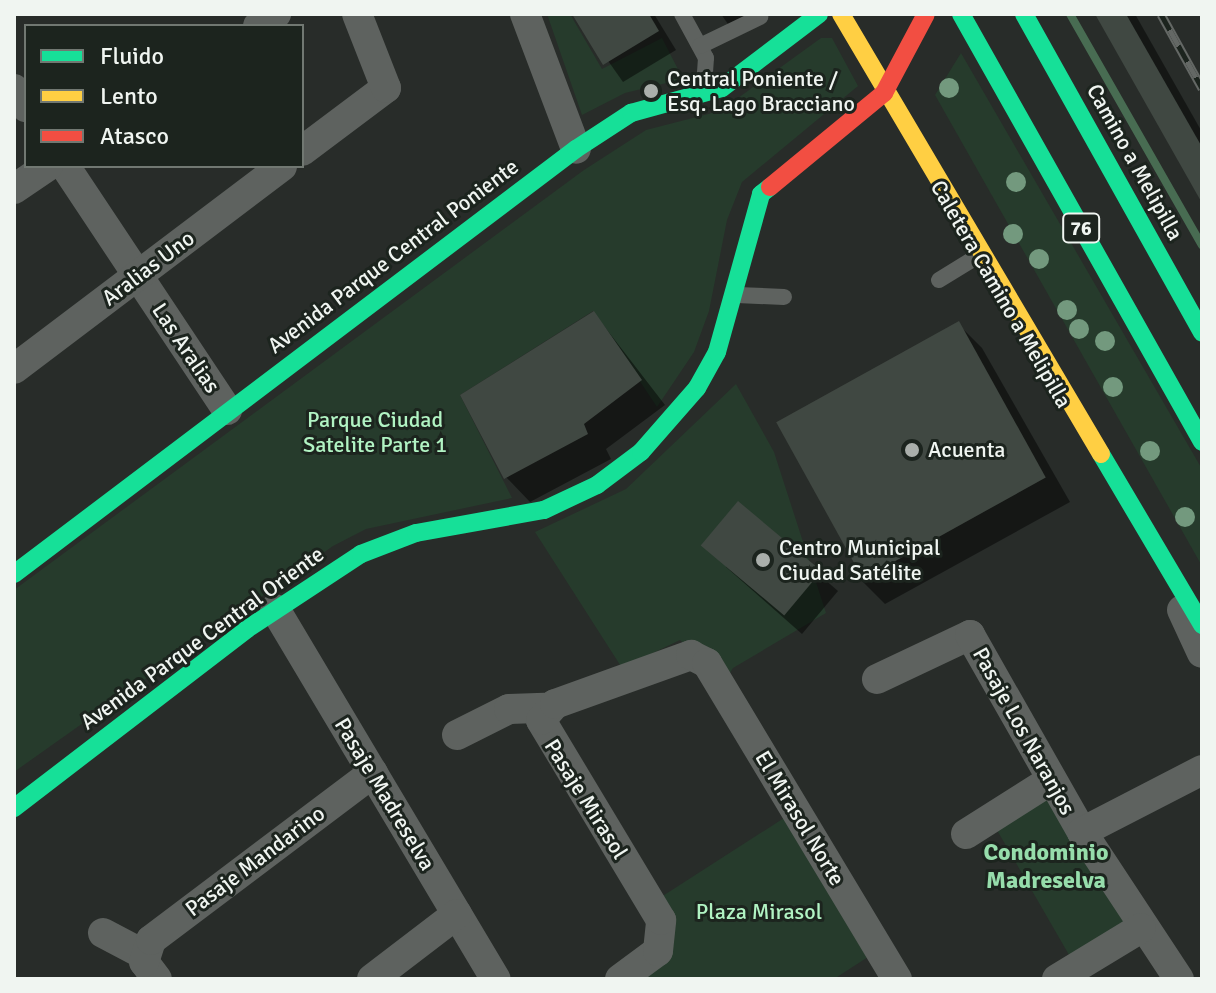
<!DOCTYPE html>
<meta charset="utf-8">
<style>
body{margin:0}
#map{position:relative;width:1216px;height:993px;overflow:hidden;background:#282c29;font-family:Signika,sans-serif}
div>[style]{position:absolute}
.green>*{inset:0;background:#263b2c;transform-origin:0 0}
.shadow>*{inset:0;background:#0007}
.stream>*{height:8px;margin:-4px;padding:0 4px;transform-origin:4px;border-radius:4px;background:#486c52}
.building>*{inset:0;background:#404842;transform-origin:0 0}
.lane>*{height:16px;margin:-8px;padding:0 8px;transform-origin:8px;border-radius:8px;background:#5e625f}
.street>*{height:30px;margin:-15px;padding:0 15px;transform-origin:15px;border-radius:15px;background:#5e625f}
.fast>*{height:18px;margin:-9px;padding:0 9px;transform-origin:9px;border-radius:9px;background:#16e098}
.slow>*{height:18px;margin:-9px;padding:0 9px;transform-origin:9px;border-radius:9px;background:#ffcf43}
.jam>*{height:18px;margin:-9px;padding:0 9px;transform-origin:9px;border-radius:9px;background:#f24e42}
.rail>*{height:9px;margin-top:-4.5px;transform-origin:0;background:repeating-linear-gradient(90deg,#1c241e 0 18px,#646865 0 36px);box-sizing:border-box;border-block:2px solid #646865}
.trees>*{width:20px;height:20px;margin:-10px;border-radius:50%;background:#73997e}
.dots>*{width:22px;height:22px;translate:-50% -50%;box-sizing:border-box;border:4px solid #1c241e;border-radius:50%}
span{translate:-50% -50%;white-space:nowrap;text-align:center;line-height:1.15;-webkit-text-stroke:6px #1c241e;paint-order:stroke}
.shield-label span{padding:2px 6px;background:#1c241e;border:2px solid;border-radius:6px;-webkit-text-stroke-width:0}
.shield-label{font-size:20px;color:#f0f5f1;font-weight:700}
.poi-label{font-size:22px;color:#f0f5f1}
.left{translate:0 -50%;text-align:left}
.street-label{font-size:22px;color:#f0f5f1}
.park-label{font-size:22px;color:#b1f3c3}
.neighbourhood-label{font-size:24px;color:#96ddab;font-weight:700}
.frame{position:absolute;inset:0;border:16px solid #f0f5f1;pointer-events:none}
.legend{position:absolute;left:24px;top:24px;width:280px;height:144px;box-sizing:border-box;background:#1c241e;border:2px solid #717872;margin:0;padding:10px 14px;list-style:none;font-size:24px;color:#f0f5f1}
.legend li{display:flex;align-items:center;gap:16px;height:40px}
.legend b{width:40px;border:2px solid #717872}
</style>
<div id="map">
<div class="green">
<i style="clip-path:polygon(547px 14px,570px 14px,602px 69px,662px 38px,683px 79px,625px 93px,582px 115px)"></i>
<i style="clip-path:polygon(821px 38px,832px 38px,858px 86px,742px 182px,727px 220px,709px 311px,694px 352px,657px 407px,593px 311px,460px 395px,512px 498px,366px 529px,333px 546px,14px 772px,14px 590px,584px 170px,646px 130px,720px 111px)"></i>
<i style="clip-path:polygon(961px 53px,1202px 469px,1202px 566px,935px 95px)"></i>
<i style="clip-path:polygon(736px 384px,774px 452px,826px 613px,733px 668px,725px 681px,680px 640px,622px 668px,535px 532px,626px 489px)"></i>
<i style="left:1050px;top:786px;width:164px;height:68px;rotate:60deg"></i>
<i style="clip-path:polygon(784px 818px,868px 957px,834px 979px,641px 979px,658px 899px)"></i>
</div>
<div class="shadow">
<i style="clip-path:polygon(575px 14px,654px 14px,676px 50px,623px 82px)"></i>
<i style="clip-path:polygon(721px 14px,753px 14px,730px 27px)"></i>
<i style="clip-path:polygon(1097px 14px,1135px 14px,1202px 132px,1202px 199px)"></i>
<i style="clip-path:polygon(594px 313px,665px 405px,606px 449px,611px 459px,530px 502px,506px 477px)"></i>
<i style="clip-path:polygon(958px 324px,982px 348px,1070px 502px,885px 604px,861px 580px)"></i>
<i style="clip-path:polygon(738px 504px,838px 591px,802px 634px,726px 567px)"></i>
</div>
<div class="stream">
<i style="left:1070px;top:14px;width:266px;rotate:60.3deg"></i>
</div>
<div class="building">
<i style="clip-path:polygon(572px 14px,649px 14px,659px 31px,603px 65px)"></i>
<i style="clip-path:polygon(1095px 14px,1126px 14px,1202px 147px,1202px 203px)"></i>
<i style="clip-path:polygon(594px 311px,642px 380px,584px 424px,588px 434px,504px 479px,460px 395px)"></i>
<i style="left:959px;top:321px;width:179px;height:209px;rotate:61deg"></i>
<i style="left:738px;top:501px;width:109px;height:58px;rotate:40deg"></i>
</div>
<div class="lane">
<i style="left:682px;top:14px;width:50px;rotate:61.4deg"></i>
<i style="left:706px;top:58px;width:32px;rotate:94deg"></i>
<i style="left:700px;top:46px;width:67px;rotate:-25.8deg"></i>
<i style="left:939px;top:280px;width:46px;rotate:-31.6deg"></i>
<i style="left:737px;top:295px;width:47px;rotate:2.4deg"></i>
</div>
<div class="street">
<i style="left:525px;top:14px;width:144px;rotate:69.3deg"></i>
<i style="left:258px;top:26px;width:22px;rotate:-34deg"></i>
<i style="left:14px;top:89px;width:22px;rotate:56deg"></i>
<i style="left:302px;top:151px;width:105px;rotate:-36.9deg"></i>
<i style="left:386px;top:88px;width:79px;rotate:-111.4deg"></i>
<i style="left:65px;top:166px;width:293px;rotate:56.4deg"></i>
<i style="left:14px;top:189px;width:41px;rotate:-34.1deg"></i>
<i style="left:14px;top:369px;width:336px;rotate:-37.1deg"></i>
<i style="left:275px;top:609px;width:431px;rotate:59.2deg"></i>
<i style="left:1182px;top:610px;width:47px;rotate:65.1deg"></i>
<i style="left:877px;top:679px;width:103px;rotate:-25.3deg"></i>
<i style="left:970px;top:635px;width:227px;rotate:60.4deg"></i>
<i style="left:1082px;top:832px;width:176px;rotate:56.6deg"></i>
<i style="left:457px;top:735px;width:58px;rotate:-26.6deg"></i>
<i style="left:509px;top:709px;width:36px;rotate:-2deg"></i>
<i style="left:1082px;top:832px;width:135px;rotate:-27.3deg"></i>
<i style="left:966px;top:834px;width:101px;rotate:-32.4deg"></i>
<i style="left:103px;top:933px;width:45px;rotate:27.7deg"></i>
<i style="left:157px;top:979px;width:21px;rotate:-127deg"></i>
<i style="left:144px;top:962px;width:23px;rotate:-72deg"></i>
<i style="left:151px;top:940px;width:278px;rotate:-37deg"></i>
<i style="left:372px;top:979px;width:107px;rotate:-37.4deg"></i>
<i style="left:620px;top:979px;width:47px;rotate:-36.4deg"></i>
<i style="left:658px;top:951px;width:31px;rotate:-84deg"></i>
<i style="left:661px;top:920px;width:233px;rotate:-121deg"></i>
<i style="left:541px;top:720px;width:21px;rotate:-49deg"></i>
<i style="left:555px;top:704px;width:145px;rotate:-19.8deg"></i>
<i style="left:691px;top:655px;width:18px;rotate:27deg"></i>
<i style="left:707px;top:663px;width:369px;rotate:59deg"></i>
<i style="left:1057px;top:979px;width:98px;rotate:-31.3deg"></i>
</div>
<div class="fast">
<i style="left:961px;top:14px;width:491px;rotate:60.6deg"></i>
<i style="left:1024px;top:14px;width:365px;rotate:60.8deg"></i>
<i style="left:1101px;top:454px;width:199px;rotate:59.4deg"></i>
<i style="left:14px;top:574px;width:705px;rotate:-37.1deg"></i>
<i style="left:576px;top:149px;width:66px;rotate:-33.2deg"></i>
<i style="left:631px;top:113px;width:94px;rotate:-15.4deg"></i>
<i style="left:722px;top:88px;width:122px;rotate:-37.3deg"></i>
<i style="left:14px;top:808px;width:294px;rotate:-37.5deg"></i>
<i style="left:247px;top:629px;width:136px;rotate:-33.3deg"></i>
<i style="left:361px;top:554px;width:59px;rotate:-20.9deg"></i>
<i style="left:416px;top:533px;width:130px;rotate:-10.2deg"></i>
<i style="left:544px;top:510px;width:59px;rotate:-25.3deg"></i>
<i style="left:597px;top:485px;width:55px;rotate:-36.9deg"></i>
<i style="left:641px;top:452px;width:85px;rotate:-48.8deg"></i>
<i style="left:697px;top:388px;width:41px;rotate:-60.9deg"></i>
<i style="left:717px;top:352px;width:164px;rotate:-74.4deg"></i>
<i style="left:761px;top:194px;width:11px;rotate:-38deg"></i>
</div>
<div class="slow">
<i style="left:841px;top:14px;width:511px;rotate:59.42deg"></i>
</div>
<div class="jam">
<i style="left:770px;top:187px;width:148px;rotate:-39.5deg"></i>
<i style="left:884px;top:93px;width:89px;rotate:-62deg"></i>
</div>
<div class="rail">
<i style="left:1161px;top:14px;width:85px;rotate:61deg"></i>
</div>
<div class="trees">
<i style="left:949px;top:88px"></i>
<i style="left:1016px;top:182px"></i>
<i style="left:1013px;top:234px"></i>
<i style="left:1039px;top:259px"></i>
<i style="left:1067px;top:310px"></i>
<i style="left:1079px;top:329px"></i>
<i style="left:1105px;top:341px"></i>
<i style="left:1113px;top:387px"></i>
<i style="left:1150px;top:451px"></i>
<i style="left:1185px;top:517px"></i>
</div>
<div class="dots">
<i style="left:651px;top:91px;background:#aaafab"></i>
<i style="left:912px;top:450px;background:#aaafab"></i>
<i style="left:763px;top:560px;background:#aaafab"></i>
</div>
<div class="shield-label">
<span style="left:1081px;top:228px">76</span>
</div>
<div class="poi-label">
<span class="left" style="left:667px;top:91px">Central Poniente /<br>Esq. Lago Bracciano</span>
<span class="left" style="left:928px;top:450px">Acuenta</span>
<span class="left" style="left:779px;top:560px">Centro Municipal<br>Ciudad Satélite</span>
</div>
<div class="street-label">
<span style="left:1135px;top:162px;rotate:61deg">Camino a Melipilla</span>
<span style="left:393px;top:256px;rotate:-37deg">Avenida Parque Central Poniente</span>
<span style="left:148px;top:268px;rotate:-37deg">Aralias Uno</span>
<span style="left:1001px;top:294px;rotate:60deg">Caletera Camino a Melipilla</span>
<span style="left:186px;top:348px;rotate:56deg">Las Aralias</span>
<span style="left:202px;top:638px;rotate:-36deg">Avenida Parque Central Oriente</span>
<span style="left:1024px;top:731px;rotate:61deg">Pasaje Los Naranjos</span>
<span style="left:385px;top:794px;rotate:59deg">Pasaje Madreselva</span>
<span style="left:586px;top:799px;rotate:58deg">Pasaje Mirasol</span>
<span style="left:800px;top:818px;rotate:59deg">El Mirasol Norte</span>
<span style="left:255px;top:861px;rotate:-37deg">Pasaje Mandarino</span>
</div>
<div class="park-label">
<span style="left:375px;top:432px">Parque Ciudad<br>Satelite Parte 1</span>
<span style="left:759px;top:912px">Plaza Mirasol</span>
</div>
<div class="neighbourhood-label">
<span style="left:1046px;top:867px">Condominio<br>Madreselva</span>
</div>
<div class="frame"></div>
<ul class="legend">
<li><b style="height:10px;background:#16e098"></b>Fluido</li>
<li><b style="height:10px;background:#ffcf43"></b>Lento</li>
<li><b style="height:10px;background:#f24e42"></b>Atasco</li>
</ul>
</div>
